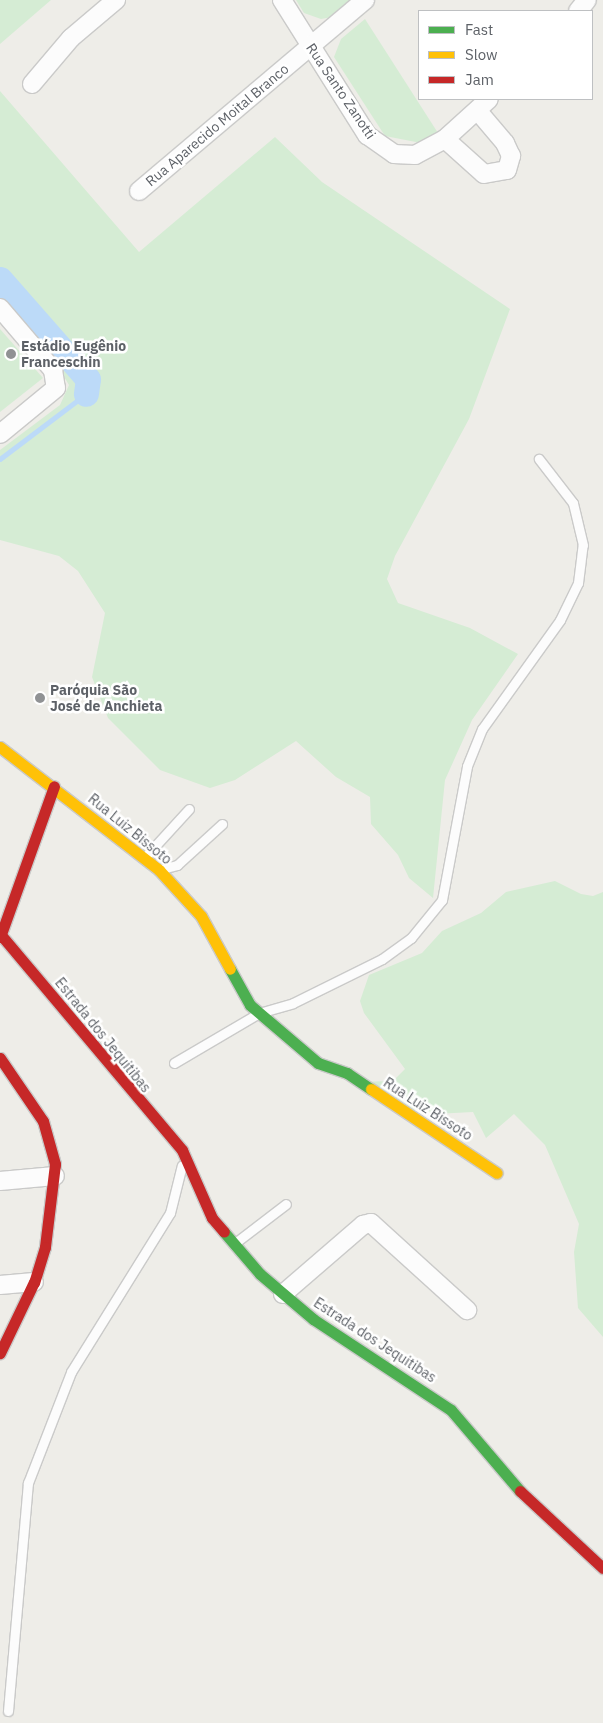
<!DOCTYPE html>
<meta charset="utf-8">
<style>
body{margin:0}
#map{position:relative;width:603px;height:1723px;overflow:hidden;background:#eeede8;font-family:"IBM Plex Sans",sans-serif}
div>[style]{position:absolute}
.green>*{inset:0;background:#d5ecd4}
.stream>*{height:4.5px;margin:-2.25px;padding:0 2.25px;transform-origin:2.25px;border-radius:2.25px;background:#bcdaf8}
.river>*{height:25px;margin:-12.5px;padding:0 12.5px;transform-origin:12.5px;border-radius:12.5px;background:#bcdaf8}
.roads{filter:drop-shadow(1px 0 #cacac9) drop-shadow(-1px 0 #cacac9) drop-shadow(0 1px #cacac9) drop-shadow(0 -1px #cacac9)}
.lane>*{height:9px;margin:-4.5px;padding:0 4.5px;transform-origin:4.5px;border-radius:4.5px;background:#fcfcfc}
.street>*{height:18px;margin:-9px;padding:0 9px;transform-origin:9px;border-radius:9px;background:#fcfcfc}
.fast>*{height:11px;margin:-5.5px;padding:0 5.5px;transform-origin:5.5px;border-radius:5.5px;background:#4caf50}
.slow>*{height:11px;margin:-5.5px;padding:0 5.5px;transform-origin:5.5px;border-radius:5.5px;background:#ffc107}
.jam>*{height:11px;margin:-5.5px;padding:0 5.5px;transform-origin:5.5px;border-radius:5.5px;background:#c62828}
.dots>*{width:14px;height:14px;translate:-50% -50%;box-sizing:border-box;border:2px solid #fff;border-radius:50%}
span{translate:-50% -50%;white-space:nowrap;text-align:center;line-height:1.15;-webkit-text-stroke:5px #fff;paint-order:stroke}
.street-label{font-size:14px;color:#5d6167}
.poi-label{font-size:14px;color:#5d6167;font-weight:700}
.left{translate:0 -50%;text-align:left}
.legend{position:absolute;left:418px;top:10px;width:175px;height:90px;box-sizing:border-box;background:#fff;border:1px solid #bec0c2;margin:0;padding:6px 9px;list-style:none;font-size:15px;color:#5d6167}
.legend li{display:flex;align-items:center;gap:10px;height:25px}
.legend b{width:25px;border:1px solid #bec0c2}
</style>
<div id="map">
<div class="green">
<i style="clip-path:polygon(0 0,51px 0,0 44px)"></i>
<i style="clip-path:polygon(296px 0,350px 0,351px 3px,332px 17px,321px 19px,304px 13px)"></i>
<i style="clip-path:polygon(365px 19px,438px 133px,421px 143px,385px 136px,334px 57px,341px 39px)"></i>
<i style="clip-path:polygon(0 91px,139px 252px,275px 137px,322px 182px,510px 309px,469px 419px,395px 556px,387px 579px,398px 603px,470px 628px,518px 654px,472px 720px,445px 780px,433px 898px,409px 878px,398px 855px,371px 824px,370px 797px,336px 777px,296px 741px,235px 780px,210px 788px,160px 770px,108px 718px,92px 677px,105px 613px,78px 571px,59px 556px,0 540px,0 450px,60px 405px,69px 385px,46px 347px,0 293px)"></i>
<i style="clip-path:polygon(0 329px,43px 378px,0 412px)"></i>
<i style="clip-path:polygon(555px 881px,581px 894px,593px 896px,603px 892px,603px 1337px,578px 1308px,574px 1252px,579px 1224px,545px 1145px,514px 1114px,486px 1138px,473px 1112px,435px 1114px,386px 1103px,356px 1082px,393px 1081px,405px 1069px,364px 1013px,360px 1001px,369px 975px,422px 953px,442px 931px,481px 913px,506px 892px)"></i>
</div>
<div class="stream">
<i style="left:0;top:459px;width:108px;rotate:-37.1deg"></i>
</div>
<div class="river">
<i style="left:0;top:279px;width:133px;rotate:48.7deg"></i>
<i style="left:88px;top:379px;width:15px;rotate:98deg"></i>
</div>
<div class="roads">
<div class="lane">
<i style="left:145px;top:857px;width:65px;rotate:-47.5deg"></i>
<i style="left:162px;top:869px;width:16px;rotate:-15deg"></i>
<i style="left:177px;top:865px;width:61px;rotate:-42.3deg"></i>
<i style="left:174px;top:1063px;width:99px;rotate:-30.5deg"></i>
<i style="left:259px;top:1013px;width:35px;rotate:-16deg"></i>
<i style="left:293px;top:1003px;width:99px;rotate:-26.3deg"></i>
<i style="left:382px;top:959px;width:36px;rotate:-36deg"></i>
<i style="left:411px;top:938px;width:49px;rotate:-50.8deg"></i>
<i style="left:442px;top:900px;width:136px;rotate:-79.4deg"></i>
<i style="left:467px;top:766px;width:40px;rotate:-68deg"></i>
<i style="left:482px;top:729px;width:134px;rotate:-54.4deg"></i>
<i style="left:560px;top:620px;width:41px;rotate:-64.1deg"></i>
<i style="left:578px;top:583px;width:38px;rotate:-83deg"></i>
<i style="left:583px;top:545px;width:43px;rotate:-103.4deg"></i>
<i style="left:573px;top:503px;width:56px;rotate:-127.7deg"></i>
<i style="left:235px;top:1243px;width:64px;rotate:-37.4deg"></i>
<i style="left:8px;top:1711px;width:229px;rotate:-85deg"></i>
<i style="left:28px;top:1483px;width:119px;rotate:-68.8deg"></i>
<i style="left:71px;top:1372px;width:187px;rotate:-58.1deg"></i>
<i style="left:170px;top:1213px;width:49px;rotate:-76deg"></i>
</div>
<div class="street">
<i style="left:282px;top:0;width:160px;rotate:57.8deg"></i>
<i style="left:367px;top:135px;width:33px;rotate:35deg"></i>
<i style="left:394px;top:154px;width:21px;rotate:3deg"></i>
<i style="left:415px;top:155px;width:34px;rotate:-28deg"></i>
<i style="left:445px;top:139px;width:59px;rotate:-42.3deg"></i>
<i style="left:578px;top:11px;width:14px;rotate:-51deg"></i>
<i style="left:32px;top:84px;width:60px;rotate:-49.7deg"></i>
<i style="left:71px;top:38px;width:59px;rotate:-40.2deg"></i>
<i style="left:445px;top:139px;width:52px;rotate:41.9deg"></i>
<i style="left:484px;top:174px;width:23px;rotate:-10deg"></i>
<i style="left:507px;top:170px;width:15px;rotate:-74deg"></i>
<i style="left:511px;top:156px;width:14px;rotate:-115deg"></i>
<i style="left:505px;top:143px;width:43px;rotate:-130.3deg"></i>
<i style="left:139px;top:191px;width:296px;rotate:-40.2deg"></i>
<i style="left:0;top:308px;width:82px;rotate:49.5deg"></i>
<i style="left:53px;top:370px;width:18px;rotate:81deg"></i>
<i style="left:56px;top:388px;width:72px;rotate:140.6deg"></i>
<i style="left:0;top:1181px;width:55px;rotate:-5.2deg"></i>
<i style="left:0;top:1285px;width:34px;rotate:-5deg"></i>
<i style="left:283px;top:1294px;width:106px;rotate:-40.8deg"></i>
<i style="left:363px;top:1225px;width:8px;rotate:-14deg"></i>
<i style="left:371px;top:1223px;width:130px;rotate:42.2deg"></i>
</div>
<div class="fast">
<i style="left:230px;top:969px;width:41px;rotate:60.9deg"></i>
<i style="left:250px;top:1005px;width:89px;rotate:40.5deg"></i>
<i style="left:318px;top:1063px;width:31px;rotate:19deg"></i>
<i style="left:347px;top:1073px;width:29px;rotate:34deg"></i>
<i style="left:224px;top:1232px;width:55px;rotate:49.4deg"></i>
<i style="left:260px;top:1274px;width:70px;rotate:40.3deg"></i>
<i style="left:313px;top:1319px;width:165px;rotate:33.4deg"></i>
<i style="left:451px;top:1410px;width:106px;rotate:49.6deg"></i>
</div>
<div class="slow">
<i style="left:0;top:747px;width:201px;rotate:37.7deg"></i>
<i style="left:159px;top:870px;width:62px;rotate:47.6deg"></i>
<i style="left:201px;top:916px;width:60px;rotate:61.3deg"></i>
<i style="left:371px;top:1089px;width:151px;rotate:33.7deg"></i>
</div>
<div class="jam">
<i style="left:1px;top:935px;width:281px;rotate:49.9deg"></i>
<i style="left:182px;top:1150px;width:74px;rotate:66.2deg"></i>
<i style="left:212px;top:1218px;width:18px;rotate:49deg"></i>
<i style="left:0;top:937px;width:160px;rotate:-70.3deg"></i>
<i style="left:0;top:1058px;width:76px;rotate:55.7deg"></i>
<i style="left:43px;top:1121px;width:45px;rotate:74.4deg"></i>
<i style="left:55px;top:1164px;width:84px;rotate:96.9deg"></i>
<i style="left:45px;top:1247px;width:37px;rotate:107deg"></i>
<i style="left:34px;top:1282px;width:79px;rotate:115.6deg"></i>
<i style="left:520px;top:1491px;width:113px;rotate:42.9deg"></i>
</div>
</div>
<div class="dots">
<i style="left:11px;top:354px;background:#909294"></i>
<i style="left:40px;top:698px;background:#909294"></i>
</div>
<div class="street-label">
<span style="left:341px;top:91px;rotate:56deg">Rua Santo Zanotti</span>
<span style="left:217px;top:125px;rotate:-40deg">Rua Aparecido Moital Branco</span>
<span style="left:130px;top:829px;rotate:39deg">Rua Luiz Bissoto</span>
<span style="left:103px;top:1035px;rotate:51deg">Estrada dos Jequitibas</span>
<span style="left:428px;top:1109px;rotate:33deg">Rua Luiz Bissoto</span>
<span style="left:375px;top:1340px;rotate:33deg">Estrada dos Jequitibas</span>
</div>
<div class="poi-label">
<span class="left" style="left:21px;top:354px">Estádio Eugênio<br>Franceschin</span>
<span class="left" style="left:50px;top:698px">Paróquia São<br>José de Anchieta</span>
</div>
<ul class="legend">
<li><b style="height:6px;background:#4caf50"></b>Fast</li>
<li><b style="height:6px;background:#ffc107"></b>Slow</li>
<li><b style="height:6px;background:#c62828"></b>Jam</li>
</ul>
</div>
